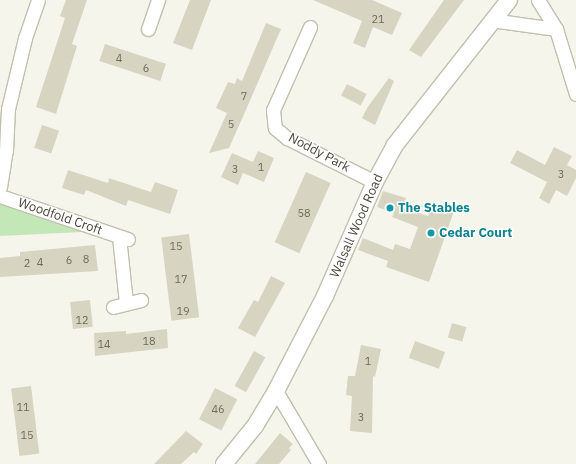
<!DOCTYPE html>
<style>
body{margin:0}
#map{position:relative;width:576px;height:464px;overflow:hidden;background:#f5f5ec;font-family:"IBM Plex Sans",sans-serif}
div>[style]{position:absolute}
.green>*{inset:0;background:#c4e7b8}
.building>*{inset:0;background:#d7d4c2;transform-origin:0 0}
.roads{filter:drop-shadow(1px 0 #c1c0af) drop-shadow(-1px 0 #c1c0af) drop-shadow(0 1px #c1c0af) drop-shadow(0 -1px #c1c0af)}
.minor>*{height:13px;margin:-6.5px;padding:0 6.5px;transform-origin:6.5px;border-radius:6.5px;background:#fff}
.tertiary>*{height:16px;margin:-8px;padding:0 8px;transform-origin:8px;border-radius:8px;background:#fff}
.dots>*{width:11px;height:11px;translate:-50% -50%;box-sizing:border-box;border:2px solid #fff;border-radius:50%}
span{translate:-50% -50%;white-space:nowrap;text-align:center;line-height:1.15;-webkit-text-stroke:3px #fff;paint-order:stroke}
.number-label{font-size:11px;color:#6d6b5c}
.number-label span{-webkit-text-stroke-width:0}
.street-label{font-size:13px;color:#4a483a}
.culture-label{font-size:13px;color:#0d838f;font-weight:700}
.left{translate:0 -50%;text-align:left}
</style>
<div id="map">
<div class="green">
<i style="clip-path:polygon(0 196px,102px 231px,0 236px)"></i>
</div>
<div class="building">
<i style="clip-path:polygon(66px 0,87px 0,72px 44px,77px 46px,56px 114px,36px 107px,65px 18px,60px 16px)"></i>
<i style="clip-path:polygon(190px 0,211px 0,192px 50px,173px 43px)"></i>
<i style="clip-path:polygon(313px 0,372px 0,402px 13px,392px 35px,373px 27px,365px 48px,353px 43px,362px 21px)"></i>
<i style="clip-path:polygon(444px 0,464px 0,421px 57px,409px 50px)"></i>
<i style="clip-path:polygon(266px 23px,281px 29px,245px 112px,229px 148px,209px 153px,227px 113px,216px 108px,228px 82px,235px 84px,237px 78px,242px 81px)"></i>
<i style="left:105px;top:44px;width:64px;height:18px;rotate:18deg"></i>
<i style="clip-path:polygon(389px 78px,394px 81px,375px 125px,362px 118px,367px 108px)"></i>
<i style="left:347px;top:84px;width:22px;height:13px;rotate:27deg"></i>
<i style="left:42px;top:125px;width:18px;height:24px;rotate:19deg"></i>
<i style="clip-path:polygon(554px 147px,572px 156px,567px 165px,576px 170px,576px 178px,567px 196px,556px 190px,549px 204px,539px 198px,547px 182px,510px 163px,517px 150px,545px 165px)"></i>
<i style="clip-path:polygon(258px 151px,274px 158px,264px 182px,243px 173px,238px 185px,221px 177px,232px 153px,253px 162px)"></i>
<i style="clip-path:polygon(68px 170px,108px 183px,109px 178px,151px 192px,155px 182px,178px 190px,170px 214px,128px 200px,126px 206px,86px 190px,84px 195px,62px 188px)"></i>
<i style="left:306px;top:172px;width:27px;height:77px;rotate:24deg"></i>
<i style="clip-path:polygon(383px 191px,406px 198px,403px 208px,428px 216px,433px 204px,454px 211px,429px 282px,386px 267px,388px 261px,358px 250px,363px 238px,393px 250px,395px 244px,410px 249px,418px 227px,392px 217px,394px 213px,377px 207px)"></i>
<i style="left:189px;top:234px;width:84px;height:28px;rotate:83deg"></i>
<i style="clip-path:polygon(95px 245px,98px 271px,0 277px,0 258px,20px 256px,20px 252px)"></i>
<i style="clip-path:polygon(271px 276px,285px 283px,255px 337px,238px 328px,254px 300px,258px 302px)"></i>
<i style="left:90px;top:300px;width:27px;height:20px;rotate:84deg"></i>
<i style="left:452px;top:323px;width:15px;height:15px;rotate:16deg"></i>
<i style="clip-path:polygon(167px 329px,168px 348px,95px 356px,94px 333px,126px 331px,126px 334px)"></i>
<i style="left:415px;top:341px;width:32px;height:18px;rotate:20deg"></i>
<i style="clip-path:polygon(361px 345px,381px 349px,375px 377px,373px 376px,372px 433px,350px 431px,352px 396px,346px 395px,348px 376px,355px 376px)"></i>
<i style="left:254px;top:351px;width:13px;height:40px;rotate:29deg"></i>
<i style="left:31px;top:386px;width:68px;height:20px;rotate:83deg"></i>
<i style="left:215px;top:388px;width:25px;height:35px;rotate:27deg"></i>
<i style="clip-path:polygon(186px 431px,203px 444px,196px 454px,194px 452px,181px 464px,154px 464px)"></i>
<i style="clip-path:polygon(280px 433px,293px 444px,289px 448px,291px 450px,279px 464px,255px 464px)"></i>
</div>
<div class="roads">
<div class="minor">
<i style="left:538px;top:0;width:34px;rotate:58deg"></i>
<i style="left:556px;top:29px;width:68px;rotate:72.9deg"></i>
<i style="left:491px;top:20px;width:66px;rotate:7.9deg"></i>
<i style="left:310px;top:27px;width:91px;rotate:114deg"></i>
<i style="left:273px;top:110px;width:18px;rotate:84deg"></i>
<i style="left:275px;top:128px;width:16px;rotate:40deg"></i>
<i style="left:287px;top:138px;width:98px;rotate:26.6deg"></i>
<i style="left:148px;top:29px;width:31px;rotate:-71deg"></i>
<i style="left:0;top:187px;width:36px;rotate:-81deg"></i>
<i style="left:6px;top:151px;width:42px;rotate:-87.3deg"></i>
<i style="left:8px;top:109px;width:73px;rotate:-76.5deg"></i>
<i style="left:25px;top:38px;width:40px;rotate:-71.1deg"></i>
<i style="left:0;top:196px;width:135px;rotate:18.6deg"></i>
<i style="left:119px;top:237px;width:66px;rotate:83.9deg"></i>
<i style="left:113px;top:307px;width:29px;rotate:-14deg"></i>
<i style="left:276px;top:391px;width:85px;rotate:59.5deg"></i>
</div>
<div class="tertiary">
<i style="left:224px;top:464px;width:49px;rotate:-50.8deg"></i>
<i style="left:255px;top:426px;width:41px;rotate:-59deg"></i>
<i style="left:276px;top:391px;width:107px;rotate:-62.7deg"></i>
<i style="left:325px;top:296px;width:124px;rotate:-66.3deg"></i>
<i style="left:375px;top:182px;width:42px;rotate:-61.6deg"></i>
<i style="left:395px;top:145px;width:184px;rotate:-51.8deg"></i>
</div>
</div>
<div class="dots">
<i style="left:390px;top:208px;background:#0f9aa8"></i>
<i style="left:431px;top:233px;background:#0f9aa8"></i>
</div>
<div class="number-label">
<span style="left:378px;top:19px">21</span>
<span style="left:119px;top:58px">4</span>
<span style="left:146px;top:68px">6</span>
<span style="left:244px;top:96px">7</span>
<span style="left:231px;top:124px">5</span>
<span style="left:261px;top:167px">1</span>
<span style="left:235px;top:169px">3</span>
<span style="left:561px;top:174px">3</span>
<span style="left:304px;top:213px">58</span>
<span style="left:176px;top:246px">15</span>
<span style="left:86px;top:259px">8</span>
<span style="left:69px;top:260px">6</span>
<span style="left:40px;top:262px">4</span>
<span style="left:27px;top:263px">2</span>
<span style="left:181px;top:279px">17</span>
<span style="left:183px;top:311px">19</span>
<span style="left:82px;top:320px">12</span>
<span style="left:149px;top:341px">18</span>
<span style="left:104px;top:344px">14</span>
<span style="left:368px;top:361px">1</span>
<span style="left:23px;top:407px">11</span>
<span style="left:218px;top:409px">46</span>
<span style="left:361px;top:417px">3</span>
<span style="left:27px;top:435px">15</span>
</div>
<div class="street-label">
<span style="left:319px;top:153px;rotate:28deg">Noddy Park</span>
<span style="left:60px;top:217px;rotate:19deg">Woodfold Croft</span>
<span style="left:357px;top:226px;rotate:-66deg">Walsall Wood Road</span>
</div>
<div class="culture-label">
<span class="left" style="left:398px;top:208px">The Stables</span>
<span class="left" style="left:439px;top:233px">Cedar Court</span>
</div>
</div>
